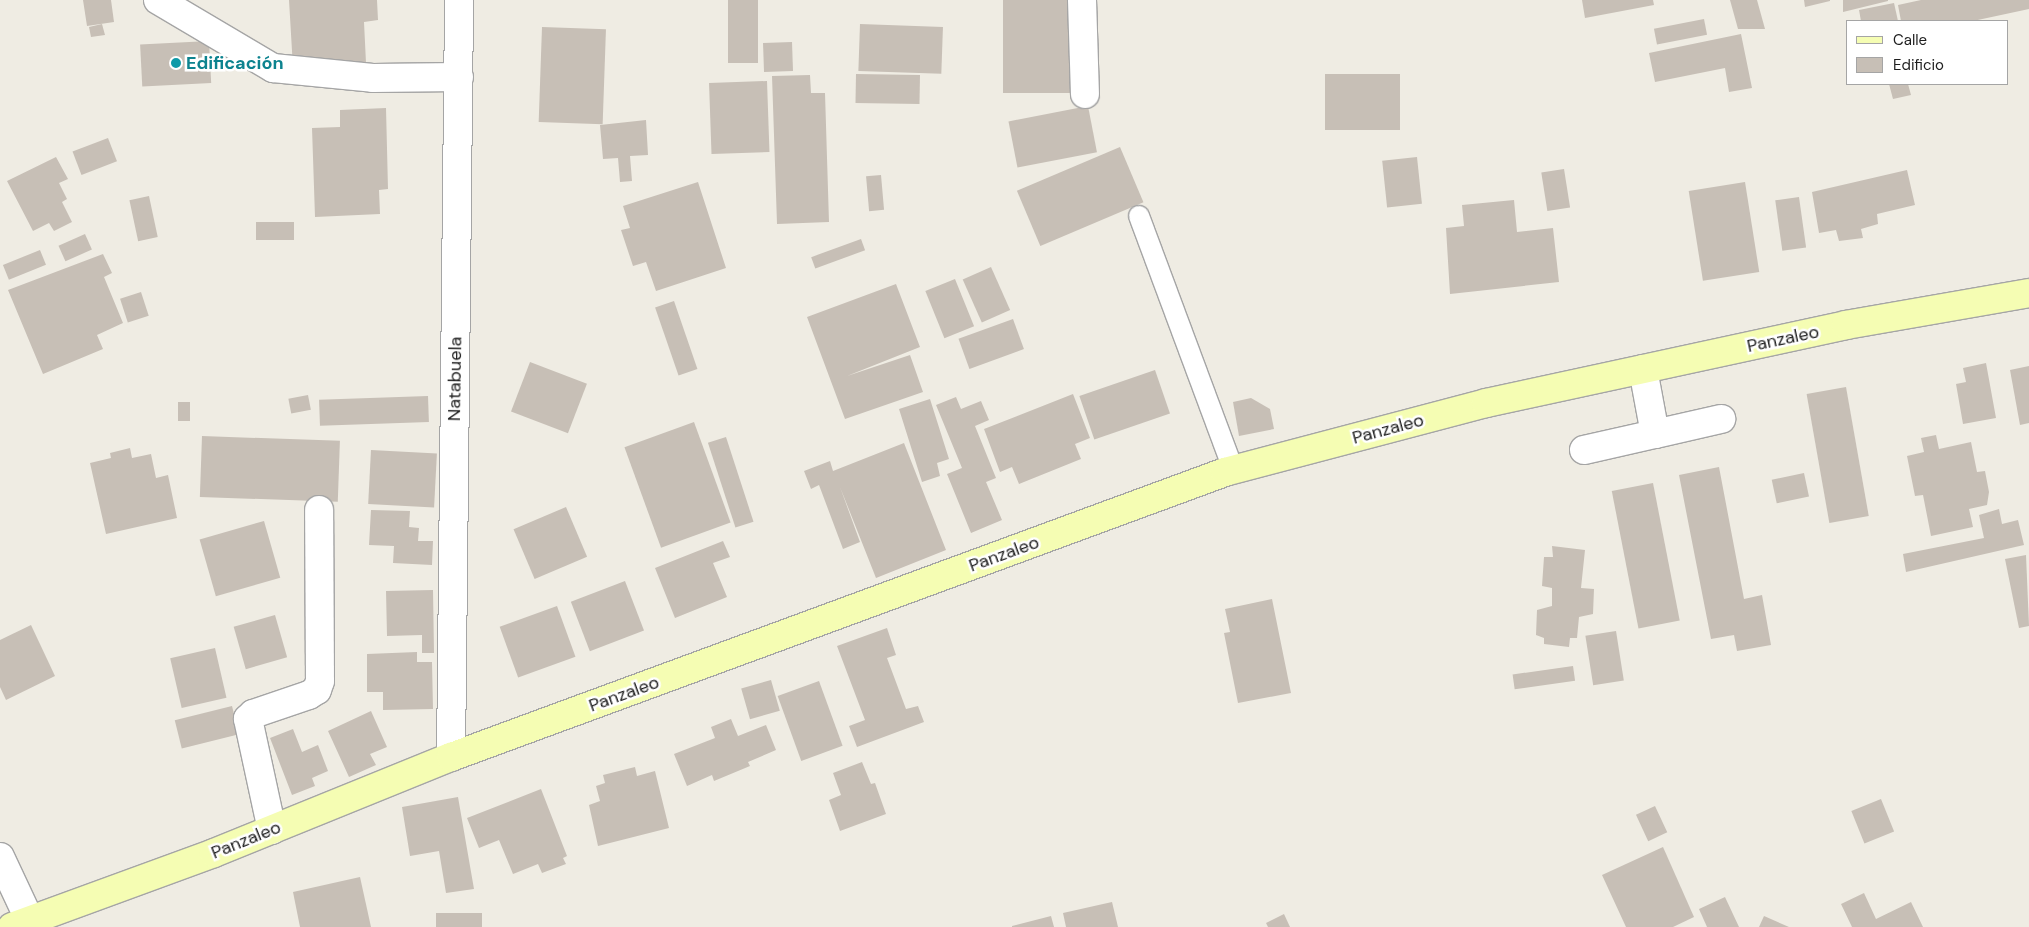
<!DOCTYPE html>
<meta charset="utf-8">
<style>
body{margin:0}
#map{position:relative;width:2029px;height:927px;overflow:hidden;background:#efece3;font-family:"DM Sans",sans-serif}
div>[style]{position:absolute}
.building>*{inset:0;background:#c7bfb6;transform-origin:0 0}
.roads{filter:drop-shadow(1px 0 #a5a5a5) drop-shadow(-1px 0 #a5a5a5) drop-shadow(0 1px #a5a5a5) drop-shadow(0 -1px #a5a5a5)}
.lane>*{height:20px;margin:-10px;padding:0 10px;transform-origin:10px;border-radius:10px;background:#fff}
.street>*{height:28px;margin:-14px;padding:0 14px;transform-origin:14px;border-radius:14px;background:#fff}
.secondary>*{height:28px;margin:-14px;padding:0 14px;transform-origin:14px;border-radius:14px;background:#f5fdb3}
.dots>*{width:14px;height:14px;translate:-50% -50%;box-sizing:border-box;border:2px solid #fff;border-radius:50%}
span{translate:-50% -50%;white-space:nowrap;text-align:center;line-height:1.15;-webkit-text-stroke:5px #fff;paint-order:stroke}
.culture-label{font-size:18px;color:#0d838f;font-weight:700}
.left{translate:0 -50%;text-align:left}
.street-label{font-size:18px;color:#1e1e1e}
.legend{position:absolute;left:1846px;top:20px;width:162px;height:65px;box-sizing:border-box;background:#fff;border:1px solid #a5a5a5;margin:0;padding:6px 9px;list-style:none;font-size:15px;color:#1e1e1e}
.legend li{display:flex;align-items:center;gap:10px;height:25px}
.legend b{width:25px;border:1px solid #a5a5a5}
</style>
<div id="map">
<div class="building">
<i style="clip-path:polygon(83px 0,111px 0,114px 22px,87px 26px)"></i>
<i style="clip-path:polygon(289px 0,377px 0,378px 20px,364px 22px,366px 63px,293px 68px)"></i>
<i style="left:728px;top:0;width:30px;height:63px"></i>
<i style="left:1003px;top:0;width:69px;height:93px"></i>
<i style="clip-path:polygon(1582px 0,1653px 0,1654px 5px,1585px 18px)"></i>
<i style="clip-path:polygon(1730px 0,1757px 0,1765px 29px,1738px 29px)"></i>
<i style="clip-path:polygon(1804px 0,1830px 0,1830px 1px,1805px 7px)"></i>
<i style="clip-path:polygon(1843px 0,1888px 0,1888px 1px,1843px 12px)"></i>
<i style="clip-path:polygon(1921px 0,2029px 0,2029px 9px,1973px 21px,1901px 21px,1898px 5px)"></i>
<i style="clip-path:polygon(1894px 3px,1898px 21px,1861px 21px,1859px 10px)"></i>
<i style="left:1704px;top:19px;width:16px;height:51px;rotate:79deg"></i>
<i style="clip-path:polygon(102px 24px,105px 35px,91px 37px,89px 27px)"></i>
<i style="left:860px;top:24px;width:83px;height:47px;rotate:2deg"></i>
<i style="left:542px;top:27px;width:64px;height:95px;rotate:2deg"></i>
<i style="clip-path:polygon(1741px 34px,1752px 88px,1729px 92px,1725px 68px,1655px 82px,1649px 53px)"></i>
<i style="left:209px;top:41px;width:42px;height:69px;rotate:87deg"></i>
<i style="left:792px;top:42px;width:29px;height:29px;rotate:88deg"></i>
<i style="left:856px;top:74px;width:64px;height:29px;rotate:1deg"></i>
<i style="left:1325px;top:74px;width:75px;height:56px"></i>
<i style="clip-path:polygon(810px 75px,811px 93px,825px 93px,829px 222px,777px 224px,772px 76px)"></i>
<i style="left:767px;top:81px;width:71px;height:58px;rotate:88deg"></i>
<i style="clip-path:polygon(1889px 84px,1908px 84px,1911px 95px,1893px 99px)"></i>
<i style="left:1088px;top:106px;width:47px;height:81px;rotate:79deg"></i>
<i style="clip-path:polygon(386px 108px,388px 189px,379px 190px,380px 214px,315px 217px,312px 128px,340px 127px,340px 110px)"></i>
<i style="clip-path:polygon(646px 120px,648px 155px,630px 156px,632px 181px,620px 182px,618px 158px,603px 159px,600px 125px)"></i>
<i style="left:108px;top:138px;width:25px;height:38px;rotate:69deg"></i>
<i style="left:1120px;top:147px;width:60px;height:112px;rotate:67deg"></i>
<i style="clip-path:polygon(56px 157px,68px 179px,59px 183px,67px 199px,62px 202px,72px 222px,54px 231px,49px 223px,33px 231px,7px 181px)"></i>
<i style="left:1417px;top:157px;width:47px;height:35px;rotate:84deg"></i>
<i style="left:1564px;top:169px;width:39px;height:23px;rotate:81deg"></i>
<i style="clip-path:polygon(1907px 170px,1915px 205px,1877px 214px,1878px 224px,1861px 229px,1863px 238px,1839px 241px,1836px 230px,1819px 233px,1812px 192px)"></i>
<i style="left:881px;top:175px;width:35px;height:15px;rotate:85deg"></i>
<i style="clip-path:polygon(698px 182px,726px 268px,656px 291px,646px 262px,633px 266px,621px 230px,630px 228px,623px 206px)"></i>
<i style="left:1745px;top:182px;width:91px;height:57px;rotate:81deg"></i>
<i style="left:149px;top:196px;width:42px;height:20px;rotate:78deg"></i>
<i style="left:1799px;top:197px;width:51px;height:24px;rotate:82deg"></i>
<i style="clip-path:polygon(1514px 200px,1517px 232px,1553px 228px,1559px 282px,1450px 294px,1446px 228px,1464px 226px,1462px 205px)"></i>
<i style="left:294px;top:222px;width:18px;height:38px;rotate:90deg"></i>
<i style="left:85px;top:234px;width:17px;height:29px;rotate:66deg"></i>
<i style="left:861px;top:239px;width:12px;height:53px;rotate:70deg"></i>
<i style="left:40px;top:250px;width:16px;height:40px;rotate:68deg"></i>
<i style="clip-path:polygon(103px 254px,112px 273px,104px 277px,123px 323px,97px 335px,103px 349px,43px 374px,8px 290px)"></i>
<i style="left:991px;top:267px;width:47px;height:31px;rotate:66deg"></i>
<i style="left:955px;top:279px;width:51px;height:32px;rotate:68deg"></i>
<i style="clip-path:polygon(896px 284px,920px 347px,847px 376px,910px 355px,923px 392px,845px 419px,807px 317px)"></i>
<i style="left:141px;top:292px;width:25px;height:22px;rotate:72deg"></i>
<i style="left:674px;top:301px;width:72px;height:20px;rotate:71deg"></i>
<i style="left:1013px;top:319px;width:32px;height:58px;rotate:70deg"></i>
<i style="left:530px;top:362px;width:61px;height:53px;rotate:21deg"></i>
<i style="clip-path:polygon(1986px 363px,1996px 418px,1963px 424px,1956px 384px,1966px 382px,1963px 368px)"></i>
<i style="clip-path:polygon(2029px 366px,2029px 423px,2020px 425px,2010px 370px)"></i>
<i style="left:1155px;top:370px;width:46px;height:80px;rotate:71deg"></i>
<i style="left:1846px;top:387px;width:131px;height:40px;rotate:80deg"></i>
<i style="clip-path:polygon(1073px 394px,1090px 438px,1075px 444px,1081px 459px,1019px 484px,1012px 467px,1000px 472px,984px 429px)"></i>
<i style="left:308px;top:395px;width:15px;height:20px;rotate:79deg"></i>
<i style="left:428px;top:396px;width:26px;height:109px;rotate:88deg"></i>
<i style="clip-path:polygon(956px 397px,961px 409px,981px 401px,989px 420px,975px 426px,996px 478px,986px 482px,1002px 520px,971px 533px,947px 474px,962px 468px,936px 405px)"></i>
<i style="clip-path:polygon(1251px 398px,1270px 409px,1274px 429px,1239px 436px,1233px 402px)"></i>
<i style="clip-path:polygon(930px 399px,949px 459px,937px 463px,940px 476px,922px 482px,899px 409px)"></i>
<i style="left:178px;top:402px;width:12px;height:19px"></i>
<i style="left:694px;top:422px;width:107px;height:74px;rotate:70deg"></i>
<i style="clip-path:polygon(1936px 435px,1939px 449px,1971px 442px,1977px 472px,1985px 471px,1989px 492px,1987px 505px,1969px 509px,1973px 527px,1931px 536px,1923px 495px,1915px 496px,1907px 456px,1924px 452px,1921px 438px)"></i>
<i style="left:202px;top:436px;width:138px;height:61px;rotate:2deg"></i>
<i style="left:726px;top:437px;width:89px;height:19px;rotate:72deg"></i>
<i style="clip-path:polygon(904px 443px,946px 550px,876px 578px,840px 487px,860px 542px,843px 549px,819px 485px,811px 489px,804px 471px,830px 461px,833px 471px)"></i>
<i style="clip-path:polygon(130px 448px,132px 458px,151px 454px,156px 478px,168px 475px,177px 518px,106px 534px,90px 463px,111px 458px,110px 453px)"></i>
<i style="left:371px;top:450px;width:66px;height:54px;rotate:3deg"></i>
<i style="clip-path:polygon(1719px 467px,1744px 599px,1762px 595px,1771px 645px,1737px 651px,1734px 635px,1711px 639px,1679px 475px)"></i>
<i style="left:1804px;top:473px;width:24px;height:33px;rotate:78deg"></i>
<i style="left:1653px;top:483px;width:140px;height:42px;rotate:79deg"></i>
<i style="left:566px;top:507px;width:54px;height:57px;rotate:67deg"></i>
<i style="clip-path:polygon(1999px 509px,2002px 524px,2018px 520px,2024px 545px,1906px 572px,1903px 554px,1984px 538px,1979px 515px)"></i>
<i style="clip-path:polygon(371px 510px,410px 511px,409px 527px,419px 528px,418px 541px,433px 541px,432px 565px,393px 563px,394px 546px,369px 545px)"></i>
<i style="left:264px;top:521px;width:59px;height:67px;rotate:74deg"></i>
<i style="clip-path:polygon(723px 541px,730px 557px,713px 563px,727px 597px,675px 618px,655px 568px)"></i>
<i style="clip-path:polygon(1552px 546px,1585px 550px,1581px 588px,1594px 589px,1593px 614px,1579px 617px,1577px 638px,1570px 638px,1569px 647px,1544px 644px,1544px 638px,1536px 635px,1537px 610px,1552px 606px,1552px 588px,1542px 586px,1544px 557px,1553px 557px)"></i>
<i style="clip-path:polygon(2026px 555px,2029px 626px,2019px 628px,2005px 559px)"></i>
<i style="left:625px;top:581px;width:53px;height:58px;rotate:69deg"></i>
<i style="clip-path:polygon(433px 590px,434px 653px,422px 653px,422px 635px,387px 636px,386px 591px)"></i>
<i style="clip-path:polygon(1272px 599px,1291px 693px,1238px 703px,1224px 633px,1230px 632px,1225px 609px)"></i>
<i style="left:557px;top:606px;width:54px;height:61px;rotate:70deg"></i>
<i style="left:275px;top:615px;width:44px;height:43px;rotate:74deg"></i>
<i style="clip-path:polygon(31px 625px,55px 676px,6px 700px,0 687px,0 640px)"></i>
<i style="clip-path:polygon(887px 628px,896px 655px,887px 658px,906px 709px,918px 706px,924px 722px,857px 747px,849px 726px,865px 720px,837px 646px)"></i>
<i style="left:1616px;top:631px;width:50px;height:31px;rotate:81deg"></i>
<i style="left:215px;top:648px;width:51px;height:46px;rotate:77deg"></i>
<i style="clip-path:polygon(417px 652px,417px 662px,432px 662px,433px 709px,383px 710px,383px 692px,367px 692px,367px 654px)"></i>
<i style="left:1573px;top:666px;width:15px;height:61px;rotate:82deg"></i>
<i style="left:771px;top:680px;width:32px;height:31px;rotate:74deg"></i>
<i style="left:819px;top:681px;width:69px;height:44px;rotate:70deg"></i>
<i style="left:232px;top:706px;width:29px;height:59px;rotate:76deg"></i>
<i style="clip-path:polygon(371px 711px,387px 747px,370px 754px,376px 765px,349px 777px,328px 731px)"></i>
<i style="clip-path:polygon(731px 719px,738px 736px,766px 725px,776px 750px,748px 762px,750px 766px,714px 781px,712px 775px,687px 786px,674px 754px,715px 738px,711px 727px)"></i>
<i style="clip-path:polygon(293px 729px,302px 752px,318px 745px,328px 771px,312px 778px,315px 786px,292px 795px,270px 738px)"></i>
<i style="clip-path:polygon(862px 762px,871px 784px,875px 783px,886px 814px,840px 831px,829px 800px,841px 795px,833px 773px)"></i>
<i style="clip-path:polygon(635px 767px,637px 776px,655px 771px,669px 828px,598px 846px,589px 805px,600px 801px,596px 786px,605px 783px,603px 775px)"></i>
<i style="clip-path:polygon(541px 789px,567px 856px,563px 858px,566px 864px,542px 873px,538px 864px,513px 874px,499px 840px,479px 848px,467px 818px)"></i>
<i style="clip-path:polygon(458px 797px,474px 889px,446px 893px,439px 851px,410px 856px,402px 807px)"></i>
<i style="left:1881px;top:799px;width:35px;height:32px;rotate:68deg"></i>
<i style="left:1655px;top:806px;width:29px;height:21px;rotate:65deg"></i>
<i style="clip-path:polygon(1663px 847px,1694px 917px,1673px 927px,1626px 927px,1602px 875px)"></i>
<i style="clip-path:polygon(360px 877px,371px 927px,300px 927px,293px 892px)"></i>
<i style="clip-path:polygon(1864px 893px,1876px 919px,1911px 902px,1923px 927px,1852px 927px,1841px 904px)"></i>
<i style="clip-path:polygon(1725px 897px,1739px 927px,1707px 927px,1699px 909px)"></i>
<i style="clip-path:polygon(1112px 902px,1118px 927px,1066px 927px,1063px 913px)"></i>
<i style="left:436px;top:913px;width:46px;height:14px"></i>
<i style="clip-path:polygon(1284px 914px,1290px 927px,1268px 927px,1266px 923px)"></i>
<i style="clip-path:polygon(1051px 916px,1054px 927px,1012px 927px,1012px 926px)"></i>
<i style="clip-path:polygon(1764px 916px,1789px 927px,1759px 927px)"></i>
</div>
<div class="roads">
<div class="lane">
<i style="left:1139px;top:216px;width:270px;rotate:69.6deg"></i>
</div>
<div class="street">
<i style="left:158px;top:0;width:134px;rotate:30.6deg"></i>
<i style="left:273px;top:68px;width:100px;rotate:5.7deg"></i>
<i style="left:373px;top:78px;width:86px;rotate:-0.7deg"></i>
<i style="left:1082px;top:0;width:94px;rotate:88.2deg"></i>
<i style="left:1655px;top:434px;width:68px;rotate:-12.8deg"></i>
<i style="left:1584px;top:450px;width:73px;rotate:-12.7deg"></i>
<i style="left:1655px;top:434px;width:66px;rotate:-100.5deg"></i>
<i style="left:451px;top:757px;width:757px;rotate:-89.39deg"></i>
<i style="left:272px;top:830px;width:114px;rotate:-102.2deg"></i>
<i style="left:248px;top:719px;width:7px;rotate:-45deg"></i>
<i style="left:253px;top:714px;width:59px;rotate:-18.7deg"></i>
<i style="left:309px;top:695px;width:9px;rotate:-32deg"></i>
<i style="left:317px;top:690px;width:9px;rotate:-72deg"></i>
<i style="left:320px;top:681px;width:171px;rotate:-90.3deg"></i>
<i style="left:0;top:857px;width:71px;rotate:64.9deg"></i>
</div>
<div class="secondary">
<i style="left:12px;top:927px;width:215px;rotate:-20.1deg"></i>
<i style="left:214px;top:853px;width:256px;rotate:-22.1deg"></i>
<i style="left:451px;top:757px;width:825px;rotate:-20.21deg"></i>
<i style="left:1225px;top:472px;width:270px;rotate:-14.8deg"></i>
<i style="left:1486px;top:403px;width:368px;rotate:-12.2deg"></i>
<i style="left:1846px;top:325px;width:186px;rotate:-9.9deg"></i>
</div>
</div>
<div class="dots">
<i style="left:176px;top:63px;background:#0f9aa8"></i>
</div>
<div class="culture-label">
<span class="left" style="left:186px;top:63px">Edificación</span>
</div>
<div class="street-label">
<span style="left:1783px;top:339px;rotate:-12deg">Panzaleo</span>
<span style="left:455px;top:379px;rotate:-89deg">Natabuela</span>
<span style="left:1388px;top:429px;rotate:-15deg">Panzaleo</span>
<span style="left:1004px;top:554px;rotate:-20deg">Panzaleo</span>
<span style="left:624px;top:694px;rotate:-20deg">Panzaleo</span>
<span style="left:246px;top:840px;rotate:-22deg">Panzaleo</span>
</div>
<ul class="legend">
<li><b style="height:6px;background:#f5fdb3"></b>Calle</li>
<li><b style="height:14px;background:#c7bfb6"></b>Edificio</li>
</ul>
</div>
